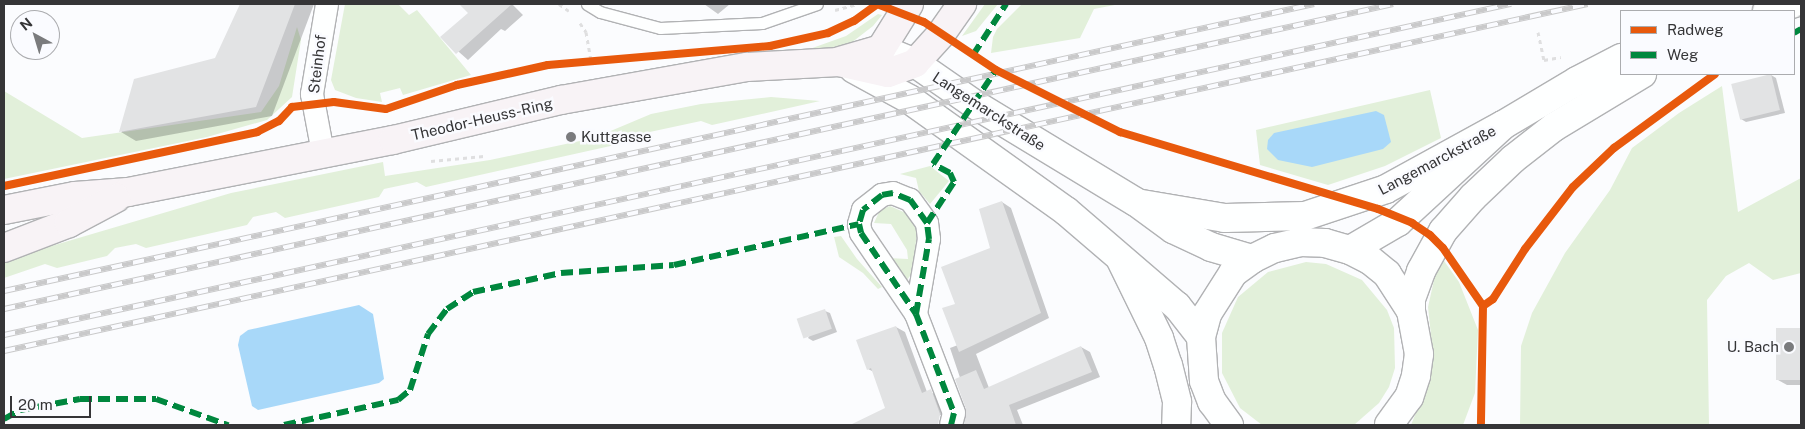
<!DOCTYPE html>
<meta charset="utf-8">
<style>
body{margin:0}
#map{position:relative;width:1805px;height:429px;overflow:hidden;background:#fbfcfe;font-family:"Public Sans",sans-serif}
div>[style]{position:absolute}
.green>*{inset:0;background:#e2f0da}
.water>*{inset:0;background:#a8d8f9}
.shadow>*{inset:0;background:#0003}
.building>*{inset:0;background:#e2e3e4;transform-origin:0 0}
.path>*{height:3px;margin-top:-1.5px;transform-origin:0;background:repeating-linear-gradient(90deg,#dfdfe0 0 4px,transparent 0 8px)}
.roads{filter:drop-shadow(1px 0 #b1b2b4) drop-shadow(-1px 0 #b1b2b4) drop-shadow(0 1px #b1b2b4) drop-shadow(0 -1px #b1b2b4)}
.lane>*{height:11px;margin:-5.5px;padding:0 5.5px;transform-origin:5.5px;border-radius:5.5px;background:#feffff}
.street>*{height:22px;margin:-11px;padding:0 11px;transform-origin:11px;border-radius:11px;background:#feffff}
.secondary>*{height:28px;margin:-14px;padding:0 14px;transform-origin:14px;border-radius:14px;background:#feffff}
.primary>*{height:28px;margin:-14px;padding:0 14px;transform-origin:14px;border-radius:14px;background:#f8f3f6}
.rail>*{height:5.5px;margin-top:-2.75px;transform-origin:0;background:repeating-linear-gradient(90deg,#fafbff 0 11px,#c9c9ca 0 22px);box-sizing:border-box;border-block:1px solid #c9c9ca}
.quiet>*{height:6px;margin-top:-3px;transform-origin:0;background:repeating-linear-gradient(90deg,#00873e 0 12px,transparent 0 18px)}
.cycleway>*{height:8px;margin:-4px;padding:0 4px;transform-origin:4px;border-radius:4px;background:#e8590c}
.dots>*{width:14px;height:14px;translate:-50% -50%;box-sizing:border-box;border:2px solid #fafbff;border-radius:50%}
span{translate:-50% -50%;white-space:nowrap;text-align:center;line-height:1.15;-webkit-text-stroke:5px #fafbff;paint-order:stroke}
.street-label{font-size:15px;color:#353537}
.poi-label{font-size:15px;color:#353537}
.left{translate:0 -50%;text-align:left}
.right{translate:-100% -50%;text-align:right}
.frame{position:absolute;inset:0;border:5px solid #353537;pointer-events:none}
.legend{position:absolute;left:1620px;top:10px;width:175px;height:65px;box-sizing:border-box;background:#fafbff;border:1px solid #abacaf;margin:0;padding:6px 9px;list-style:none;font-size:15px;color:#353537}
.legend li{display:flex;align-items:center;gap:10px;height:25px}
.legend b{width:25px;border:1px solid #abacaf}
.north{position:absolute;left:10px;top:10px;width:50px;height:50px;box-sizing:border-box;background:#fafbff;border:1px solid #abacaf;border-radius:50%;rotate:321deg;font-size:14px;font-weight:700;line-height:20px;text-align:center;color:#353537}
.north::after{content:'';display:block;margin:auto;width:18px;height:22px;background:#7a7b7d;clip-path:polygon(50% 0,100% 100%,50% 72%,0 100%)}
.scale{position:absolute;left:10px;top:396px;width:81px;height:22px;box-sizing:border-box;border:2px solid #353537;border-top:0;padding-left:6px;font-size:15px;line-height:18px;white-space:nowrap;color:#353537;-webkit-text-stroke:4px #fafbff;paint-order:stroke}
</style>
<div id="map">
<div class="green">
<i style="clip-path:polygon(345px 4px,398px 4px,409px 15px,417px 10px,471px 75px,403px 95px,400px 88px,380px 93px,382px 102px,356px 98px,335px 90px,331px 80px)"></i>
<i style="clip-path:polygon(985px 4px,998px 4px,976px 31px,962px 36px)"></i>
<i style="clip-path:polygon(1022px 4px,1120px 4px,1094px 9px,1080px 38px,991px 53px,993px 37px,997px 29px)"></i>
<i style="clip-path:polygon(878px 14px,882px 15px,873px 26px,851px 43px,822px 51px,804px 51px,846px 36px)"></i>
<i style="clip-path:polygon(297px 27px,301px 40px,292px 97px,267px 120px,207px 137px,4px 179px,4px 91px,82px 138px,261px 112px,279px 86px)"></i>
<i style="clip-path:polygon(1722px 86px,1738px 212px,1801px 178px,1801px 273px,1773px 280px,1749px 263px,1726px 276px,1707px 300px,1709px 425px,1520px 425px,1521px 346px,1532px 313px,1565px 253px,1610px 190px,1632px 148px,1679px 113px)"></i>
<i style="clip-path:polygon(1430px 90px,1441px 138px,1385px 166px,1328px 185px,1260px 165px,1256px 130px)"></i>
<i style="clip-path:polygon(771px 97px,820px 101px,712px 125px,701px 121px,631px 136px,624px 143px,426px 187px,417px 182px,384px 189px,379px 197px,285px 218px,276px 212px,253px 217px,247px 225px,146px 248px,136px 244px,115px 248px,107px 256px,57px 268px,45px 264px,4px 278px,4px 260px,231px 193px,383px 162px,385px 176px,490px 160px,594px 138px,651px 114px,701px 104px)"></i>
<i style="clip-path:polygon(930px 166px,949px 181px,930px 204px,919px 191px,916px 178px,900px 174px)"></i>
<i style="clip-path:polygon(890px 206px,908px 214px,917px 231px,913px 272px,907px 280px,888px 258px,908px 259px,907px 250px,891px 224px,874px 223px,880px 210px)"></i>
<i style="clip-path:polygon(841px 236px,857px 259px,882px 287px,878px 289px,863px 273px,839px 257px,834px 237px)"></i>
<i style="clip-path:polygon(1442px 258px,1459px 282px,1478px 330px,1475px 393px,1463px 425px,1411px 425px,1430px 378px,1433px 354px,1428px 307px,1436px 271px)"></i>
<i style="clip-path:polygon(1306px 262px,1326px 264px,1362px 280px,1387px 310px,1394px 328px,1395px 368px,1389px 387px,1379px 403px,1354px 425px,1262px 425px,1240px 408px,1222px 373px,1222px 333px,1238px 297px,1268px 272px)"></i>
</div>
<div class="water">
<i style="clip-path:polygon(1376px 111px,1384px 115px,1391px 142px,1383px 149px,1312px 167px,1278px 160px,1267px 149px,1268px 140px,1274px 133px)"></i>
<i style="clip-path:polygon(359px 305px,373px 314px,384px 379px,379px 383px,258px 410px,252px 406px,238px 345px,240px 336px,248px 330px)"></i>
</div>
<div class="shadow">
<i style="clip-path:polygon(242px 4px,314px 4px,272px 116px,136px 141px,121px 132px,216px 59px)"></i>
<i style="clip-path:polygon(461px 4px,512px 4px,523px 15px,505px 31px,501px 29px,468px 60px,442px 37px,469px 13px)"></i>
<i style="clip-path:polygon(704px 4px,730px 4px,718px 14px)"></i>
<i style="clip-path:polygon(1771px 75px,1776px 78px,1785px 113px,1746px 122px,1741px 119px)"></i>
<i style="clip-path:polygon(1002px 202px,1011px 208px,1049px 318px,976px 354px,989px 388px,1081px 347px,1090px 352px,1100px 377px,1017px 410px,1023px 425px,976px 425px,950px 348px,958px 345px,956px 305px,991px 249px)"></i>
<i style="clip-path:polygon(825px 311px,830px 313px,837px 332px,813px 341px,808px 338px)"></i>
<i style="clip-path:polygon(896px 327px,905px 332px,927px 392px,939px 395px,946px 413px,927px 420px,929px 425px,859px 425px,858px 423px,886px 409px,874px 372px,868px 369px)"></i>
<i style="clip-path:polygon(1777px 330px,1801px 330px,1801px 385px,1787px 385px,1778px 380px)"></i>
</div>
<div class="building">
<i style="clip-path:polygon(240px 4px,295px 4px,256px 107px,119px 132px,134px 79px,215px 58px)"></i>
<i style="clip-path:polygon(459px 4px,512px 4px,456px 54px,440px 37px,468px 13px)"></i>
<i style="left:1771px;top:74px;width:37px;height:41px;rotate:76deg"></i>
<i style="clip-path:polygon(1002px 201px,1041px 313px,959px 352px,942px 308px,955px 304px,941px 267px,990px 248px,979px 209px)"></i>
<i style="left:825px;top:309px;width:21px;height:30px;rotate:71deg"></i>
<i style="clip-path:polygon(896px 326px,922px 393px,931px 389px,940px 414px,938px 425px,850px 425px,885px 408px,871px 368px,867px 370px,856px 340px)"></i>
<i style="left:1801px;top:328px;width:52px;height:25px;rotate:90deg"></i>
<i style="clip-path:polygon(1081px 346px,1092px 372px,1009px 405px,1016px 425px,964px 425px,966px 409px,955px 379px,976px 370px,984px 389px)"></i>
</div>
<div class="path">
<i style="left:559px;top:4px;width:12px;rotate:35deg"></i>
<i style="left:835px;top:10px;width:24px;rotate:-15deg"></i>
<i style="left:580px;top:23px;width:11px;rotate:56deg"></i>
<i style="left:586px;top:32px;width:28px;rotate:80deg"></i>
<i style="left:1538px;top:32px;width:29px;rotate:78deg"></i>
<i style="left:1544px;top:60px;width:17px;rotate:-10deg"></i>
<i style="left:457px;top:85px;width:6px;rotate:81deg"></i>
<i style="left:431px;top:161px;width:53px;rotate:-5.4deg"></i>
</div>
<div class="roads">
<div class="lane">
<i style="left:587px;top:4px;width:15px;rotate:32deg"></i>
<i style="left:600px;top:12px;width:62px;rotate:14.9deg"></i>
<i style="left:660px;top:28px;width:102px;rotate:-2.8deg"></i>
<i style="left:762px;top:23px;width:58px;rotate:-19.1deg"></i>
</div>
<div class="street">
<i style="left:323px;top:153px;width:60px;rotate:-100.6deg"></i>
<i style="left:312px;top:94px;width:91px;rotate:-80.5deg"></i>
<i style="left:916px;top:314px;width:76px;rotate:-80.2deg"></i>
<i style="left:929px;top:239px;width:16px;rotate:-97deg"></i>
<i style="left:927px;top:223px;width:29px;rotate:-126deg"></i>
<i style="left:910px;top:200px;width:18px;rotate:-158deg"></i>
<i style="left:893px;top:193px;width:11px;rotate:170deg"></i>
<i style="left:882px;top:195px;width:24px;rotate:142deg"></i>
<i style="left:863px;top:210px;width:15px;rotate:106deg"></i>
<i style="left:859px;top:224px;width:9px;rotate:77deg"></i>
<i style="left:861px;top:233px;width:98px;rotate:55.8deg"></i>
<i style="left:916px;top:314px;width:106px;rotate:69deg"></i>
<i style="left:954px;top:413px;width:12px;rotate:104deg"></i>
</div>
<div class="secondary">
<i style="left:1767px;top:11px;width:26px;rotate:-16deg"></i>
<i style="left:881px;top:49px;width:37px;rotate:22deg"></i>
<i style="left:915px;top:63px;width:72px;rotate:34.8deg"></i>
<i style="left:974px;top:104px;width:189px;rotate:31.2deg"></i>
<i style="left:1136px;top:202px;width:46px;rotate:36.1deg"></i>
<i style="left:1173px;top:229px;width:42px;rotate:25.3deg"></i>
<i style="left:1211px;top:247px;width:43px;rotate:16.3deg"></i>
<i style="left:854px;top:69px;width:63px;rotate:28.6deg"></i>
<i style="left:909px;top:99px;width:193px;rotate:35.5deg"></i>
<i style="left:1066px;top:211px;width:146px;rotate:40.6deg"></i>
<i style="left:1177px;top:306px;width:39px;rotate:52deg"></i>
<i style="left:1142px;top:204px;width:84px;rotate:9.6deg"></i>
<i style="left:1225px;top:218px;width:80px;rotate:-1.4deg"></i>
<i style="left:1305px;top:216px;width:85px;rotate:-18.4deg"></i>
<i style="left:1386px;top:189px;width:133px;rotate:-28.7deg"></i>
<i style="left:1350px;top:250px;width:56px;rotate:-30.3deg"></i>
<i style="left:1398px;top:222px;width:143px;rotate:-42.7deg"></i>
<i style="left:1503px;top:125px;width:86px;rotate:-30.7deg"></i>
<i style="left:1577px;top:81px;width:50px;rotate:-27.6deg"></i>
<i style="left:1121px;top:260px;width:87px;rotate:64deg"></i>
<i style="left:1159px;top:338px;width:28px;rotate:72deg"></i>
<i style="left:1168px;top:365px;width:38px;rotate:76deg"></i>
<i style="left:1177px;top:402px;width:23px;rotate:92deg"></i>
<i style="left:1411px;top:311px;width:12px;rotate:-90deg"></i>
<i style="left:1411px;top:299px;width:30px;rotate:-70deg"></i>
<i style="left:1421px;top:271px;width:46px;rotate:-61.2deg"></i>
<i style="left:1443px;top:231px;width:45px;rotate:-48.6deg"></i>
<i style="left:1473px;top:197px;width:55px;rotate:-43.5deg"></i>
<i style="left:1513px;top:159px;width:52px;rotate:-38deg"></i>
<i style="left:1554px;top:127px;width:103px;rotate:-31.1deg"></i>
<i style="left:1229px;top:425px;width:29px;rotate:-126deg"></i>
<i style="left:1212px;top:402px;width:22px;rotate:-111deg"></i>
<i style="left:1204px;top:381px;width:44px;rotate:-93.9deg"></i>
<i style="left:1201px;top:337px;width:24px;rotate:-75deg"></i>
<i style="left:1207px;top:314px;width:49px;rotate:-57.6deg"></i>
<i style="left:1233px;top:273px;width:24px;rotate:-36deg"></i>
<i style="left:1252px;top:259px;width:25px;rotate:-26deg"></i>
<i style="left:1275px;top:248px;width:26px;rotate:-13deg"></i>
<i style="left:1300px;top:242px;width:25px;rotate:2deg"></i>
<i style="left:1325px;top:243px;width:26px;rotate:16deg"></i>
<i style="left:1350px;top:250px;width:22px;rotate:27deg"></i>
<i style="left:1370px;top:260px;width:22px;rotate:39deg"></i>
<i style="left:1387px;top:274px;width:44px;rotate:57deg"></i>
<i style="left:1411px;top:311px;width:44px;rotate:79.5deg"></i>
<i style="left:1419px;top:354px;width:22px;rotate:98deg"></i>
<i style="left:1416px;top:376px;width:22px;rotate:108deg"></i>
<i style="left:1409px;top:397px;width:34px;rotate:126deg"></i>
</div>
<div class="primary">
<i style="left:840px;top:61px;width:43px;rotate:-16.3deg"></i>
<i style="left:881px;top:49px;width:53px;rotate:-58.1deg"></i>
<i style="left:4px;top:210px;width:72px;rotate:-11.2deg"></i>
<i style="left:75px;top:196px;width:53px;rotate:-4.3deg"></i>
<i style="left:128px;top:192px;width:270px;rotate:-11.1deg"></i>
<i style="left:393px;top:140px;width:173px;rotate:-13.4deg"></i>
<i style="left:561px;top:100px;width:189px;rotate:-10.1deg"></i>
<i style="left:747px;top:67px;width:92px;rotate:-3.1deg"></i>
<i style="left:839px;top:62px;width:50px;rotate:12.7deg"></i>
<i style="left:888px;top:73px;width:29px;rotate:-20deg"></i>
<i style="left:915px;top:63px;width:39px;rotate:-48deg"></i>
<i style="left:941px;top:34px;width:37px;rotate:-55deg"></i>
<i style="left:4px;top:248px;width:70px;rotate:-21deg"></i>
<i style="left:69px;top:223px;width:53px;rotate:-28deg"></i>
</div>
</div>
<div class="rail">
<i style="left:4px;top:291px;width:1341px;rotate:-12.36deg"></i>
<i style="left:4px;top:309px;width:1422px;rotate:-12.38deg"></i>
<i style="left:4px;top:335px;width:1543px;rotate:-12.39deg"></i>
<i style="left:4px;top:351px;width:1621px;rotate:-12.36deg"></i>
</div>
<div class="quiet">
<i style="left:1794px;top:33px;width:8px;rotate:-30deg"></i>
<i style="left:973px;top:55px;width:61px;rotate:-57.1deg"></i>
<i style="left:927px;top:223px;width:49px;rotate:-56.6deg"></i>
<i style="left:954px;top:182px;width:10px;rotate:-114deg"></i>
<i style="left:950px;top:173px;width:19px;rotate:-152deg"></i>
<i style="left:933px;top:164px;width:113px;rotate:-56.2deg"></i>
<i style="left:916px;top:314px;width:76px;rotate:-80.2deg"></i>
<i style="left:929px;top:239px;width:16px;rotate:-97deg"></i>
<i style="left:927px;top:223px;width:29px;rotate:-126deg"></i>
<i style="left:910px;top:200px;width:18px;rotate:-158deg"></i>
<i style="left:893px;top:193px;width:11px;rotate:170deg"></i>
<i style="left:882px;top:195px;width:24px;rotate:142deg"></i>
<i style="left:863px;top:210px;width:15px;rotate:106deg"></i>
<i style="left:859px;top:224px;width:9px;rotate:77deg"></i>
<i style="left:861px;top:233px;width:98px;rotate:55.8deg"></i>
<i style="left:916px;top:314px;width:106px;rotate:69deg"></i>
<i style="left:954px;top:413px;width:12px;rotate:104deg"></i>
<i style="left:4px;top:419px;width:18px;rotate:-29deg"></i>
<i style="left:20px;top:410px;width:61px;rotate:-10.4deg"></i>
<i style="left:80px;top:399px;width:76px"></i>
<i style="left:156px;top:399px;width:77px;rotate:19.9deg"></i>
<i style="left:284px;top:425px;width:117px;rotate:-12.4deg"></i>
<i style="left:398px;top:400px;width:16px;rotate:-40deg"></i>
<i style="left:410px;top:390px;width:59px;rotate:-72.2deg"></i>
<i style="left:428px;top:334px;width:31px;rotate:-53deg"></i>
<i style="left:447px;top:309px;width:31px;rotate:-33deg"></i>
<i style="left:473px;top:292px;width:90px;rotate:-12.2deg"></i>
<i style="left:561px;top:273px;width:113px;rotate:-4deg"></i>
<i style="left:674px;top:265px;width:189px;rotate:-12.5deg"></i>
</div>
<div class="cycleway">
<i style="left:877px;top:4px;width:50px;rotate:21deg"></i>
<i style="left:924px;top:22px;width:87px;rotate:33.7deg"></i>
<i style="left:996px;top:70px;width:139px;rotate:26.6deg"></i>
<i style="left:1120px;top:132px;width:269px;rotate:16.6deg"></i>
<i style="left:1378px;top:209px;width:37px;rotate:22deg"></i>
<i style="left:1412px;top:223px;width:22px;rotate:34deg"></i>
<i style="left:1430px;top:235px;width:18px;rotate:45deg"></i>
<i style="left:1443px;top:248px;width:70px;rotate:55.4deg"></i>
<i style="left:1483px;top:306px;width:119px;rotate:91deg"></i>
<i style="left:4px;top:186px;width:259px;rotate:-12deg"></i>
<i style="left:257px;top:132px;width:25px;rotate:-27deg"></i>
<i style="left:279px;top:121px;width:19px;rotate:-47deg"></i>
<i style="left:292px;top:107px;width:42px;rotate:-6.8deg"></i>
<i style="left:334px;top:102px;width:52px;rotate:7.7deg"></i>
<i style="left:386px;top:109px;width:75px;rotate:-18.7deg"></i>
<i style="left:457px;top:85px;width:93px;rotate:-12.4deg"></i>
<i style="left:548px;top:65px;width:223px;rotate:-4.9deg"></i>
<i style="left:770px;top:46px;width:59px;rotate:-12.6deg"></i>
<i style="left:828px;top:33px;width:29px;rotate:-25deg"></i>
<i style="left:854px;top:21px;width:29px;rotate:-36deg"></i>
<i style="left:1483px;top:306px;width:12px;rotate:-35deg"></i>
<i style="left:1493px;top:299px;width:59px;rotate:-57.4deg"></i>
<i style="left:1525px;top:249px;width:78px;rotate:-52.3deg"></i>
<i style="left:1573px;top:187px;width:57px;rotate:-43.6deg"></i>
<i style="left:1614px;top:148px;width:125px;rotate:-36.2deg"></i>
</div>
<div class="dots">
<i style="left:571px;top:137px;background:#7a7b7d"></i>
<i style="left:1789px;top:347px;background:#7a7b7d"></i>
</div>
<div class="street-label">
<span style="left:317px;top:64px;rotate:-83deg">Steinhof</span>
<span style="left:989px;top:111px;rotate:33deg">Langemarckstraße</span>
<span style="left:482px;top:119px;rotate:-13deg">Theodor-Heuss-Ring</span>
<span style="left:1437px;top:160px;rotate:-28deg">Langemarckstraße</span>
</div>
<div class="poi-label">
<span class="left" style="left:581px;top:137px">Kuttgasse</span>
<span class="right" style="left:1779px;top:347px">U. Bach</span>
</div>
<div class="frame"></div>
<ul class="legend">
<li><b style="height:6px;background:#e8590c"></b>Radweg</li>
<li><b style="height:6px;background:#00873e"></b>Weg</li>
</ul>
<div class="north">N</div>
<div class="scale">20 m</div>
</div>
